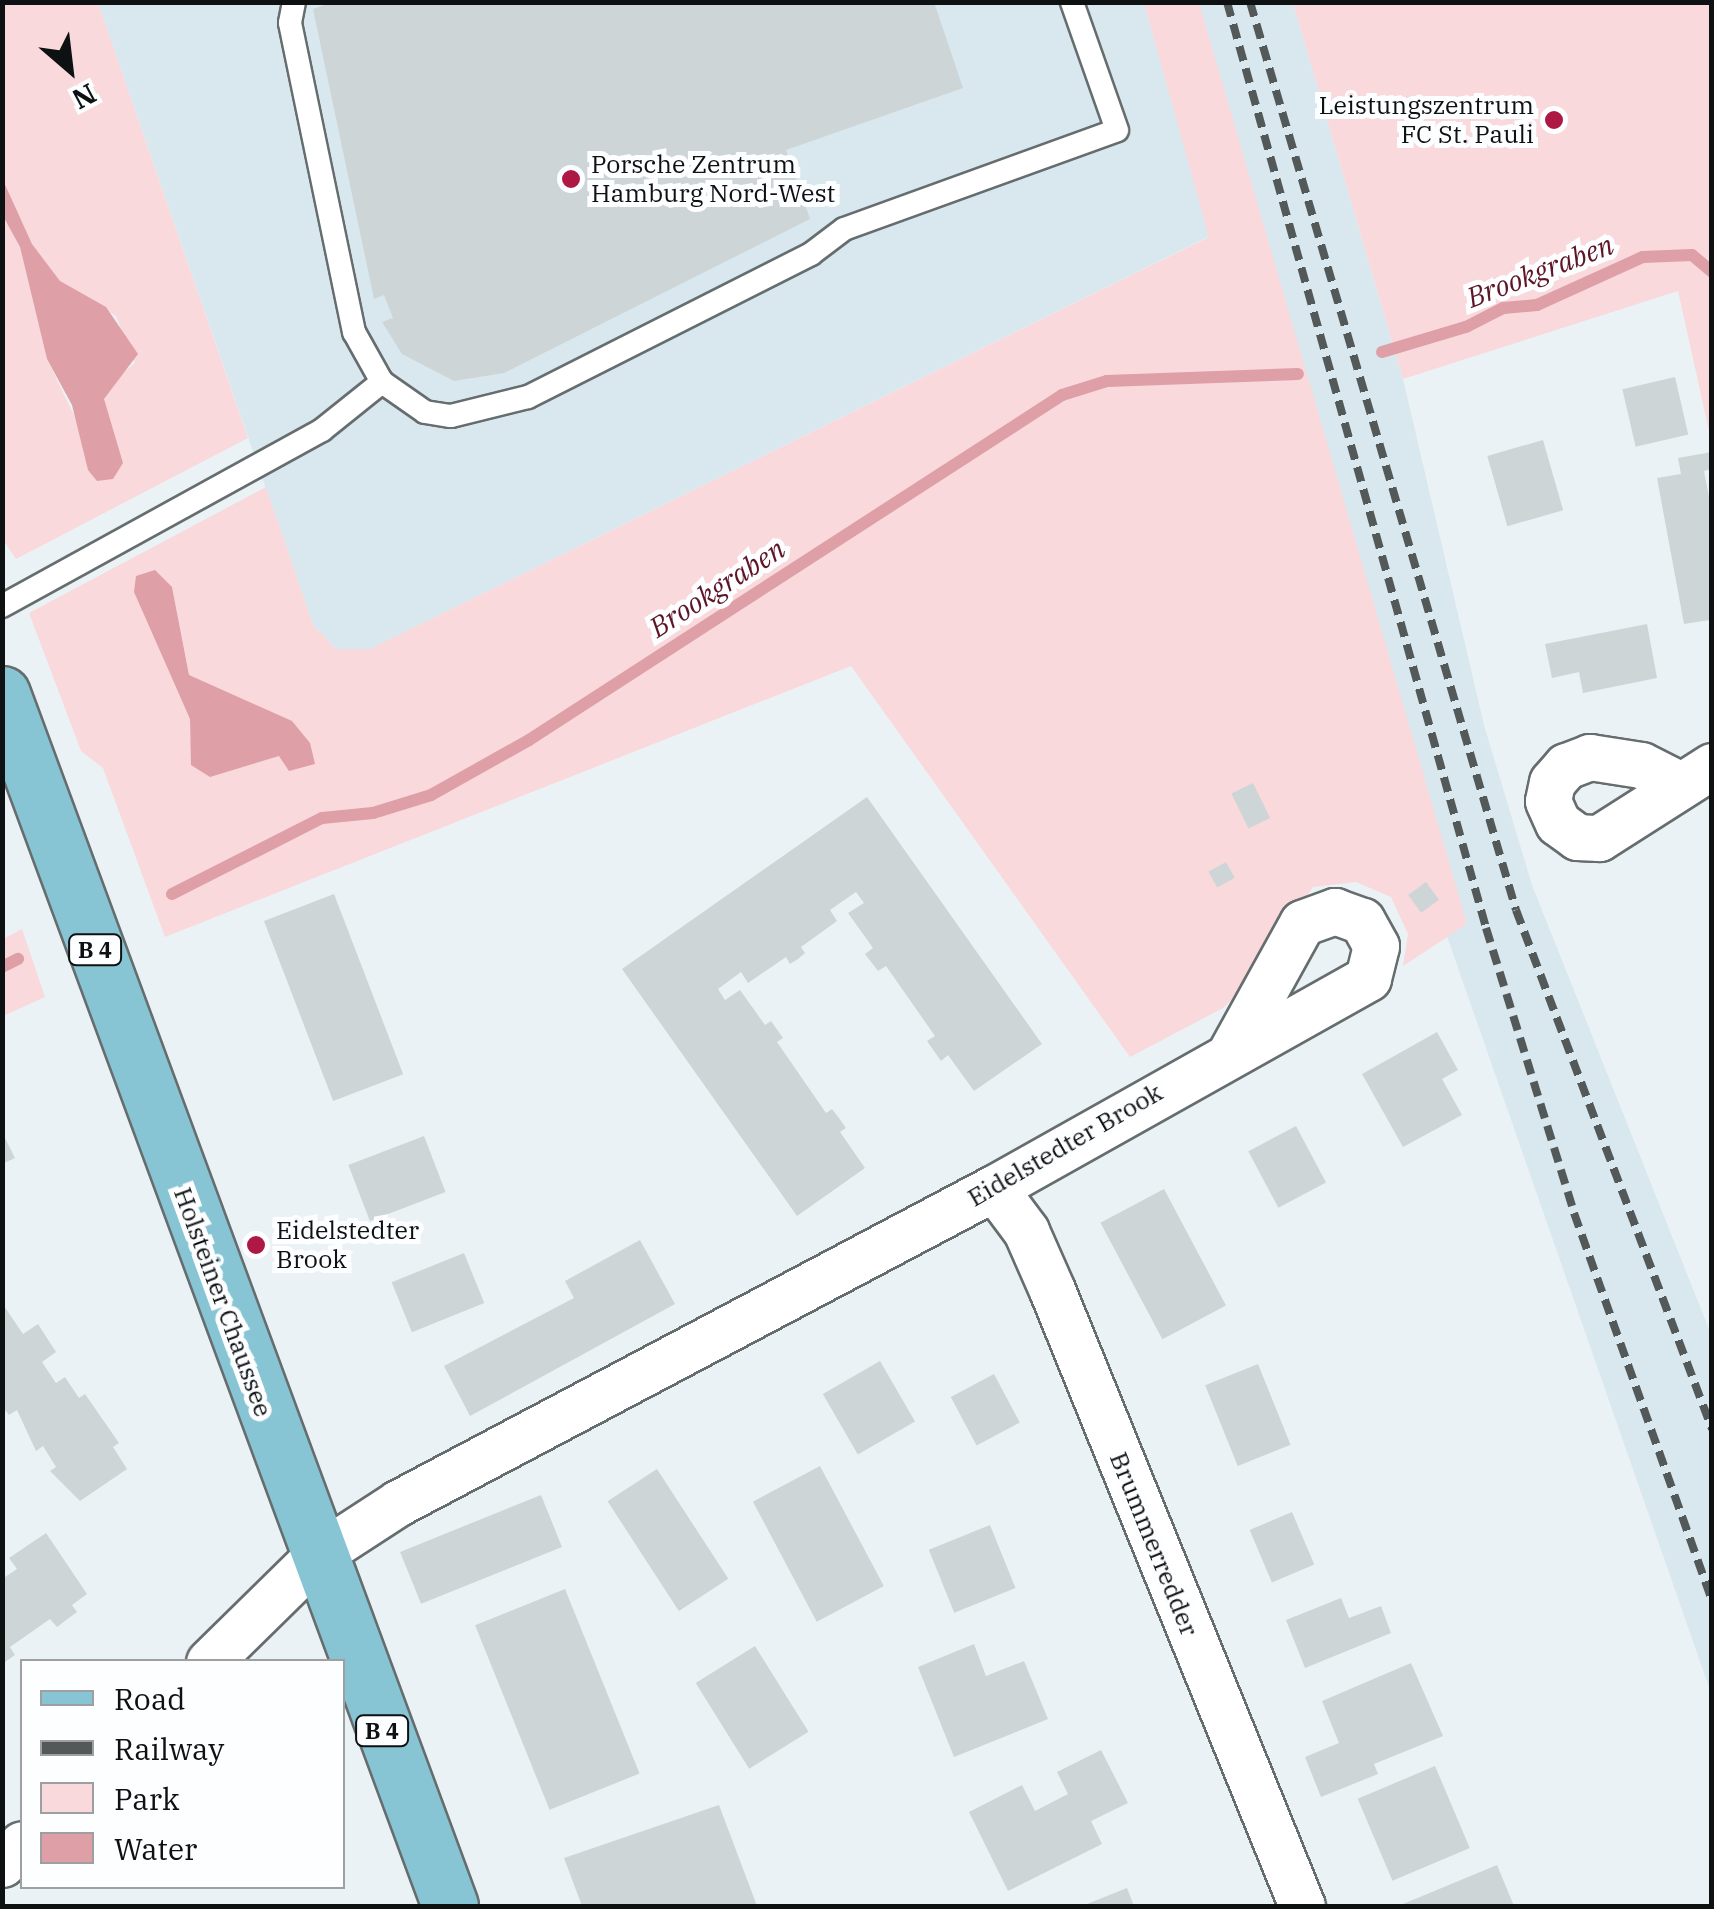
<!DOCTYPE html>
<style>
body{margin:0}
#map{position:relative;width:1714px;height:1909px;overflow:hidden;background:#ebf2f5;font-family:"IBM Plex Serif",serif}
div>[style]{position:absolute}
.built>*{inset:0;background:#d8e8ee}
.green>*{inset:0;background:#f9d9dc}
.water>*{inset:0;background:#de9fa6}
.stream>*{height:12px;margin:-6px;padding:0 6px;transform-origin:6px;border-radius:6px;background:#de9fa6}
.building>*{inset:0;background:#cdd5d7;transform-origin:0 0}
.roads{filter:drop-shadow(2px 0 #666d6f) drop-shadow(-2px 0 #666d6f) drop-shadow(0 2px #666d6f) drop-shadow(0 -2px #666d6f)}
.service>*{height:22px;margin:-11px;padding:0 11px;transform-origin:11px;border-radius:11px;background:#fff}
.minor>*{height:45px;margin:-22.5px;padding:0 22.5px;transform-origin:22.5px;border-radius:22.5px;background:#fff}
.primary>*{height:55px;margin:-27.5px;padding:0 27.5px;transform-origin:27.5px;border-radius:27.5px;background:#87c4d4}
.rail>*{height:8px;margin-top:-4px;transform-origin:0;background:repeating-linear-gradient(90deg,#535859 0 15px,transparent 0 23px)}
.dots>*{width:28px;height:28px;translate:-50% -50%;box-sizing:border-box;border:5px solid #fdfeff;border-radius:50%}
span{translate:-50% -50%;white-space:nowrap;text-align:center;line-height:1.15;-webkit-text-stroke:10px #fdfeff;paint-order:stroke}
.shield-label span{padding:2px 8px;background:#fdfeff;border:2px solid;border-radius:8px;-webkit-text-stroke-width:0}
.shield-label{font-size:22px;color:#0e1112;font-weight:700}
.poi-label{font-size:25px;color:#0e1112}
.right{translate:-100% -50%;text-align:right}
.left{translate:0 -50%;text-align:left}
.street-label{font-size:25px;color:#0e1112}
.water-label{font-size:28px;color:#5e1526;font-style:italic}
.frame{position:absolute;inset:0;border:5px solid #0e1112;pointer-events:none}
.legend{position:absolute;left:20px;top:1659px;width:325px;height:230px;box-sizing:border-box;background:#fdfeff;border:2px solid #9d9fa0;margin:0;padding:12px 18px;list-style:none;font-size:30px;color:#0e1112}
.legend li{display:flex;align-items:center;gap:20px;height:50px}
.legend b{width:50px;border:2px solid #9d9fa0}
.north{position:absolute;left:20px;top:20px;width:100px;height:100px;-webkit-text-stroke:8px #fdfeff;paint-order:stroke;rotate:152deg;font-size:28px;font-weight:700;line-height:40px;text-align:center;color:#0e1112}
.north::after{content:'';display:block;margin:auto;width:35px;height:45px;background:#0e1112;clip-path:polygon(50% 0,100% 100%,50% 72%,0 100%)}
</style>
<div id="map">
<div class="built">
<i style="clip-path:polygon(98px 3px,1144px 3px,1210px 236px,370px 649px,336px 649px,313px 625px)"></i>
<i style="clip-path:polygon(1198px 3px,1293px 3px,1403px 379px,1484px 725px,1532px 885px,1711px 1334px,1711px 1693px,1442px 922px)"></i>
</div>
<div class="green">
<i style="clip-path:polygon(2px 3px,98px 3px,248px 438px,16px 559px,2px 538px,3px 216px,20px 247px,47px 359px,79px 426px,105px 419px,104px 399px,113px 381px,135px 363px,116px 316px,60px 281px,32px 244px,3px 180px)"></i>
<i style="clip-path:polygon(evenodd,1144px 3px,1199px 3px,1467px 924px,1403px 966px,1408px 934px,1391px 897px,1356px 882px,1313px 887px,1246px 986px,1223px 1008px,1130px 1057px,851px 666px,165px 937px,103px 768px,81px 751px,29px 613px,266px 487px,313px 625px,336px 649px,370px 649px,1209px 237px,1144px 3px,172px 587px,189px 675px,315px 764px,279px 755px,192px 765px,190px 719px,135px 592px,172px 587px)"></i>
<i style="clip-path:polygon(1293px 3px,1711px 3px,1711px 440px,1678px 291px,1403px 379px)"></i>
<i style="clip-path:polygon(22px 929px,45px 997px,3px 1016px,3px 939px)"></i>
</div>
<div class="water">
<i style="clip-path:polygon(3px 180px,32px 244px,60px 281px,106px 307px,138px 354px,104px 399px,123px 463px,113px 479px,97px 481px,88px 470px,72px 405px,47px 359px,20px 247px,3px 216px)"></i>
<i style="clip-path:polygon(155px 570px,172px 587px,189px 675px,292px 721px,310px 743px,315px 764px,289px 771px,279px 756px,210px 777px,191px 765px,190px 719px,134px 592px,136px 576px)"></i>
</div>
<div class="stream">
<i style="left:1382px;top:352px;width:88px;rotate:-16.6deg"></i>
<i style="left:1466px;top:327px;width:42px;rotate:-27.2deg"></i>
<i style="left:1503px;top:308px;width:34px;rotate:-5deg"></i>
<i style="left:1537px;top:305px;width:116px;rotate:-24.4deg"></i>
<i style="left:1643px;top:257px;width:49px;rotate:-2.3deg"></i>
<i style="left:1692px;top:255px;width:26px;rotate:40deg"></i>
<i style="left:172px;top:894px;width:168px;rotate:-26.9deg"></i>
<i style="left:322px;top:818px;width:51px;rotate:-5.6deg"></i>
<i style="left:373px;top:813px;width:61px;rotate:-17.2deg"></i>
<i style="left:431px;top:795px;width:112px;rotate:-29.3deg"></i>
<i style="left:529px;top:740px;width:635px;rotate:-32.91deg"></i>
<i style="left:1062px;top:395px;width:47px;rotate:-17.3deg"></i>
<i style="left:1107px;top:381px;width:191px;rotate:-2.1deg"></i>
<i style="left:2px;top:967px;width:18px;rotate:-27deg"></i>
</div>
<div class="building">
<i style="clip-path:polygon(333px 2px,934px 2px,963px 88px,786px 150px,810px 219px,504px 373px,454px 381px,402px 354px,382px 322px,393px 318px,384px 295px,374px 299px,313px 9px)"></i>
<i style="left:1675px;top:377px;width:59px;height:54px;rotate:77deg"></i>
<i style="left:1543px;top:440px;width:73px;height:58px;rotate:74deg"></i>
<i style="clip-path:polygon(1712px 452px,1712px 469px,1704px 471px,1712px 512px,1710px 620px,1684px 624px,1657px 478px,1681px 474px,1678px 458px)"></i>
<i style="clip-path:polygon(1647px 624px,1657px 678px,1583px 693px,1579px 672px,1552px 678px,1545px 644px)"></i>
<i style="left:1253px;top:783px;width:39px;height:24px;rotate:64deg"></i>
<i style="clip-path:polygon(867px 797px,1042px 1044px,974px 1091px,948px 1055px,941px 1061px,927px 1041px,935px 1036px,886px 966px,878px 971px,865px 954px,873px 948px,848px 913px,864px 903px,856px 892px,830px 910px,837px 921px,801px 947px,805px 953px,798px 959px,790px 964px,786px 957px,748px 983px,741px 972px,718px 989px,725px 1000px,740px 990px,765px 1025px,771px 1021px,783px 1038px,777px 1042px,826px 1113px,832px 1109px,839px 1118px,846px 1128px,840px 1132px,865px 1168px,797px 1216px,622px 969px)"></i>
<i style="left:1226px;top:862px;width:18px;height:20px;rotate:61deg"></i>
<i style="left:1426px;top:882px;width:22px;height:22px;rotate:54deg"></i>
<i style="left:334px;top:894px;width:193px;height:75px;rotate:69deg"></i>
<i style="clip-path:polygon(1437px 1032px,1458px 1070px,1442px 1079px,1462px 1115px,1403px 1147px,1362px 1074px)"></i>
<i style="left:1296px;top:1126px;width:64px;height:54px;rotate:62deg"></i>
<i style="clip-path:polygon(2px 1132px,15px 1158px,2px 1164px)"></i>
<i style="left:424px;top:1136px;width:60px;height:81px;rotate:69deg"></i>
<i style="left:1164px;top:1189px;width:132px;height:72px;rotate:62deg"></i>
<i style="clip-path:polygon(640px 1240px,675px 1304px,470px 1416px,444px 1366px,574px 1298px,565px 1281px)"></i>
<i style="left:464px;top:1253px;width:54px;height:78px;rotate:68deg"></i>
<i style="clip-path:polygon(2px 1303px,23px 1334px,38px 1324px,56px 1352px,42px 1362px,56px 1383px,65px 1377px,79px 1398px,85px 1394px,119px 1443px,113px 1447px,127px 1469px,80px 1501px,50px 1471px,56px 1467px,43px 1446px,36px 1451px,17px 1410px,9px 1415px,2px 1406px)"></i>
<i style="left:880px;top:1361px;width:70px;height:66px;rotate:60deg"></i>
<i style="left:1258px;top:1364px;width:87px;height:57px;rotate:68deg"></i>
<i style="left:994px;top:1374px;width:55px;height:49px;rotate:62deg"></i>
<i style="left:820px;top:1466px;width:136px;height:76px;rotate:62deg"></i>
<i style="left:657px;top:1469px;width:131px;height:59px;rotate:57deg"></i>
<i style="left:541px;top:1495px;width:56px;height:152px;rotate:68deg"></i>
<i style="left:1292px;top:1512px;width:57px;height:46px;rotate:67deg"></i>
<i style="left:990px;top:1525px;width:68px;height:66px;rotate:68deg"></i>
<i style="clip-path:polygon(46px 1533px,87px 1594px,72px 1605px,77px 1612px,57px 1627px,50px 1619px,10px 1647px,15px 1655px,2px 1664px,2px 1579px,17px 1569px,9px 1558px)"></i>
<i style="left:565px;top:1589px;width:199px;height:97px;rotate:68deg"></i>
<i style="clip-path:polygon(1341px 1598px,1349px 1618px,1381px 1606px,1391px 1633px,1305px 1668px,1286px 1620px)"></i>
<i style="clip-path:polygon(974px 1644px,986px 1676px,1024px 1661px,1048px 1719px,954px 1757px,918px 1667px)"></i>
<i style="left:755px;top:1646px;width:101px;height:70px;rotate:58deg"></i>
<i style="clip-path:polygon(1411px 1663px,1443px 1736px,1374px 1764px,1378px 1774px,1321px 1797px,1305px 1757px,1339px 1743px,1322px 1701px)"></i>
<i style="clip-path:polygon(1101px 1750px,1128px 1803px,1091px 1821px,1102px 1844px,1008px 1891px,969px 1812px,1022px 1785px,1035px 1811px,1068px 1794px,1057px 1772px)"></i>
<i style="left:1435px;top:1766px;width:89px;height:84px;rotate:67deg"></i>
<i style="clip-path:polygon(719px 1805px,757px 1906px,582px 1906px,564px 1858px)"></i>
<i style="clip-path:polygon(1497px 1865px,1514px 1906px,1404px 1906px,1403px 1904px)"></i>
<i style="clip-path:polygon(1127px 1888px,1134px 1906px,1082px 1906px)"></i>
</div>
<div class="roads">
<div class="service">
<i style="left:294px;top:2px;width:21px;rotate:101deg"></i>
<i style="left:290px;top:23px;width:316px;rotate:78.3deg"></i>
<i style="left:354px;top:332px;width:57px;rotate:60.8deg"></i>
<i style="left:382px;top:382px;width:52px;rotate:34.9deg"></i>
<i style="left:425px;top:412px;width:26px;rotate:9deg"></i>
<i style="left:451px;top:416px;width:79px;rotate:-13.9deg"></i>
<i style="left:528px;top:397px;width:317px;rotate:-26.8deg"></i>
<i style="left:811px;top:254px;width:41px;rotate:-37.1deg"></i>
<i style="left:844px;top:229px;width:290px;rotate:-19.9deg"></i>
<i style="left:1117px;top:130px;width:136px;rotate:-109.4deg"></i>
<i style="left:2px;top:606px;width:365px;rotate:-28.8deg"></i>
<i style="left:322px;top:430px;width:77px;rotate:-38.7deg"></i>
</div>
<div class="minor">
<i style="left:1679px;top:784px;width:42px;rotate:-153.4deg"></i>
<i style="left:1641px;top:765px;width:52px;rotate:-171.1deg"></i>
<i style="left:1590px;top:757px;width:26px;rotate:159deg"></i>
<i style="left:1566px;top:766px;width:21px;rotate:131deg"></i>
<i style="left:1552px;top:782px;width:19px;rotate:102deg"></i>
<i style="left:1548px;top:801px;width:24px;rotate:66deg"></i>
<i style="left:1558px;top:823px;width:24px;rotate:36deg"></i>
<i style="left:1577px;top:837px;width:22px;rotate:3deg"></i>
<i style="left:1599px;top:838px;width:134px;rotate:-32.5deg"></i>
<i style="left:994px;top:1188px;width:54px;rotate:53.3deg"></i>
<i style="left:1026px;top:1231px;width:64px;rotate:66.2deg"></i>
<i style="left:1052px;top:1290px;width:665px;rotate:67.91deg"></i>
<i style="left:209px;top:1662px;width:153px;rotate:-44.5deg"></i>
<i style="left:318px;top:1555px;width:95px;rotate:-33deg"></i>
<i style="left:398px;top:1503px;width:674px;rotate:-27.86deg"></i>
<i style="left:994px;top:1188px;width:429px;rotate:-29.3deg"></i>
<i style="left:1368px;top:978px;width:33px;rotate:-76deg"></i>
<i style="left:1376px;top:946px;width:29px;rotate:-119deg"></i>
<i style="left:1362px;top:921px;width:29px;rotate:-160deg"></i>
<i style="left:1335px;top:911px;width:35px;rotate:160deg"></i>
<i style="left:1302px;top:923px;width:145px;rotate:118.9deg"></i>
<i style="left:2px;top:1864px;width:28px;rotate:-45deg"></i>
</div>
<div class="primary">
<i style="left:2px;top:694px;width:1292px;rotate:69.71deg"></i>
</div>
</div>
<div class="rail">
<i style="left:1227px;top:2px;width:962px;rotate:74.37deg"></i>
<i style="left:1486px;top:928px;width:298px;rotate:72.8deg"></i>
<i style="left:1574px;top:1213px;width:411px;rotate:70.4deg"></i>
<i style="left:1250px;top:2px;width:946px;rotate:73.67deg"></i>
<i style="left:1516px;top:910px;width:555px;rotate:69.31deg"></i>
</div>
<div class="dots">
<i style="left:1554px;top:120px;background:#ad1944"></i>
<i style="left:571px;top:179px;background:#ad1944"></i>
<i style="left:256px;top:1245px;background:#ad1944"></i>
</div>
<div class="shield-label">
<span style="left:95px;top:950px">B 4</span>
<span style="left:382px;top:1731px">B 4</span>
</div>
<div class="poi-label">
<span class="right" style="left:1534px;top:120px">Leistungszentrum<br>FC St. Pauli</span>
<span class="left" style="left:591px;top:179px">Porsche Zentrum<br>Hamburg Nord-West</span>
<span class="left" style="left:276px;top:1245px">Eidelstedter<br>Brook</span>
</div>
<div class="street-label">
<span style="left:1065px;top:1145px;rotate:-30deg">Eidelstedter Brook</span>
<span style="left:223px;top:1302px;rotate:70deg">Holsteiner Chaussee</span>
<span style="left:1154px;top:1544px;rotate:68deg">Brummerredder</span>
</div>
<div class="water-label">
<span style="left:1540px;top:271px;rotate:-21deg">Brookgraben</span>
<span style="left:717px;top:588px;rotate:-33deg">Brookgraben</span>
</div>
<div class="frame"></div>
<ul class="legend">
<li><b style="height:12px;background:#87c4d4"></b>Road</li>
<li><b style="height:12px;background:#535859"></b>Railway</li>
<li><b style="height:28px;background:#f9d9dc"></b>Park</li>
<li><b style="height:28px;background:#de9fa6"></b>Water</li>
</ul>
<div class="north">N</div>
</div>
